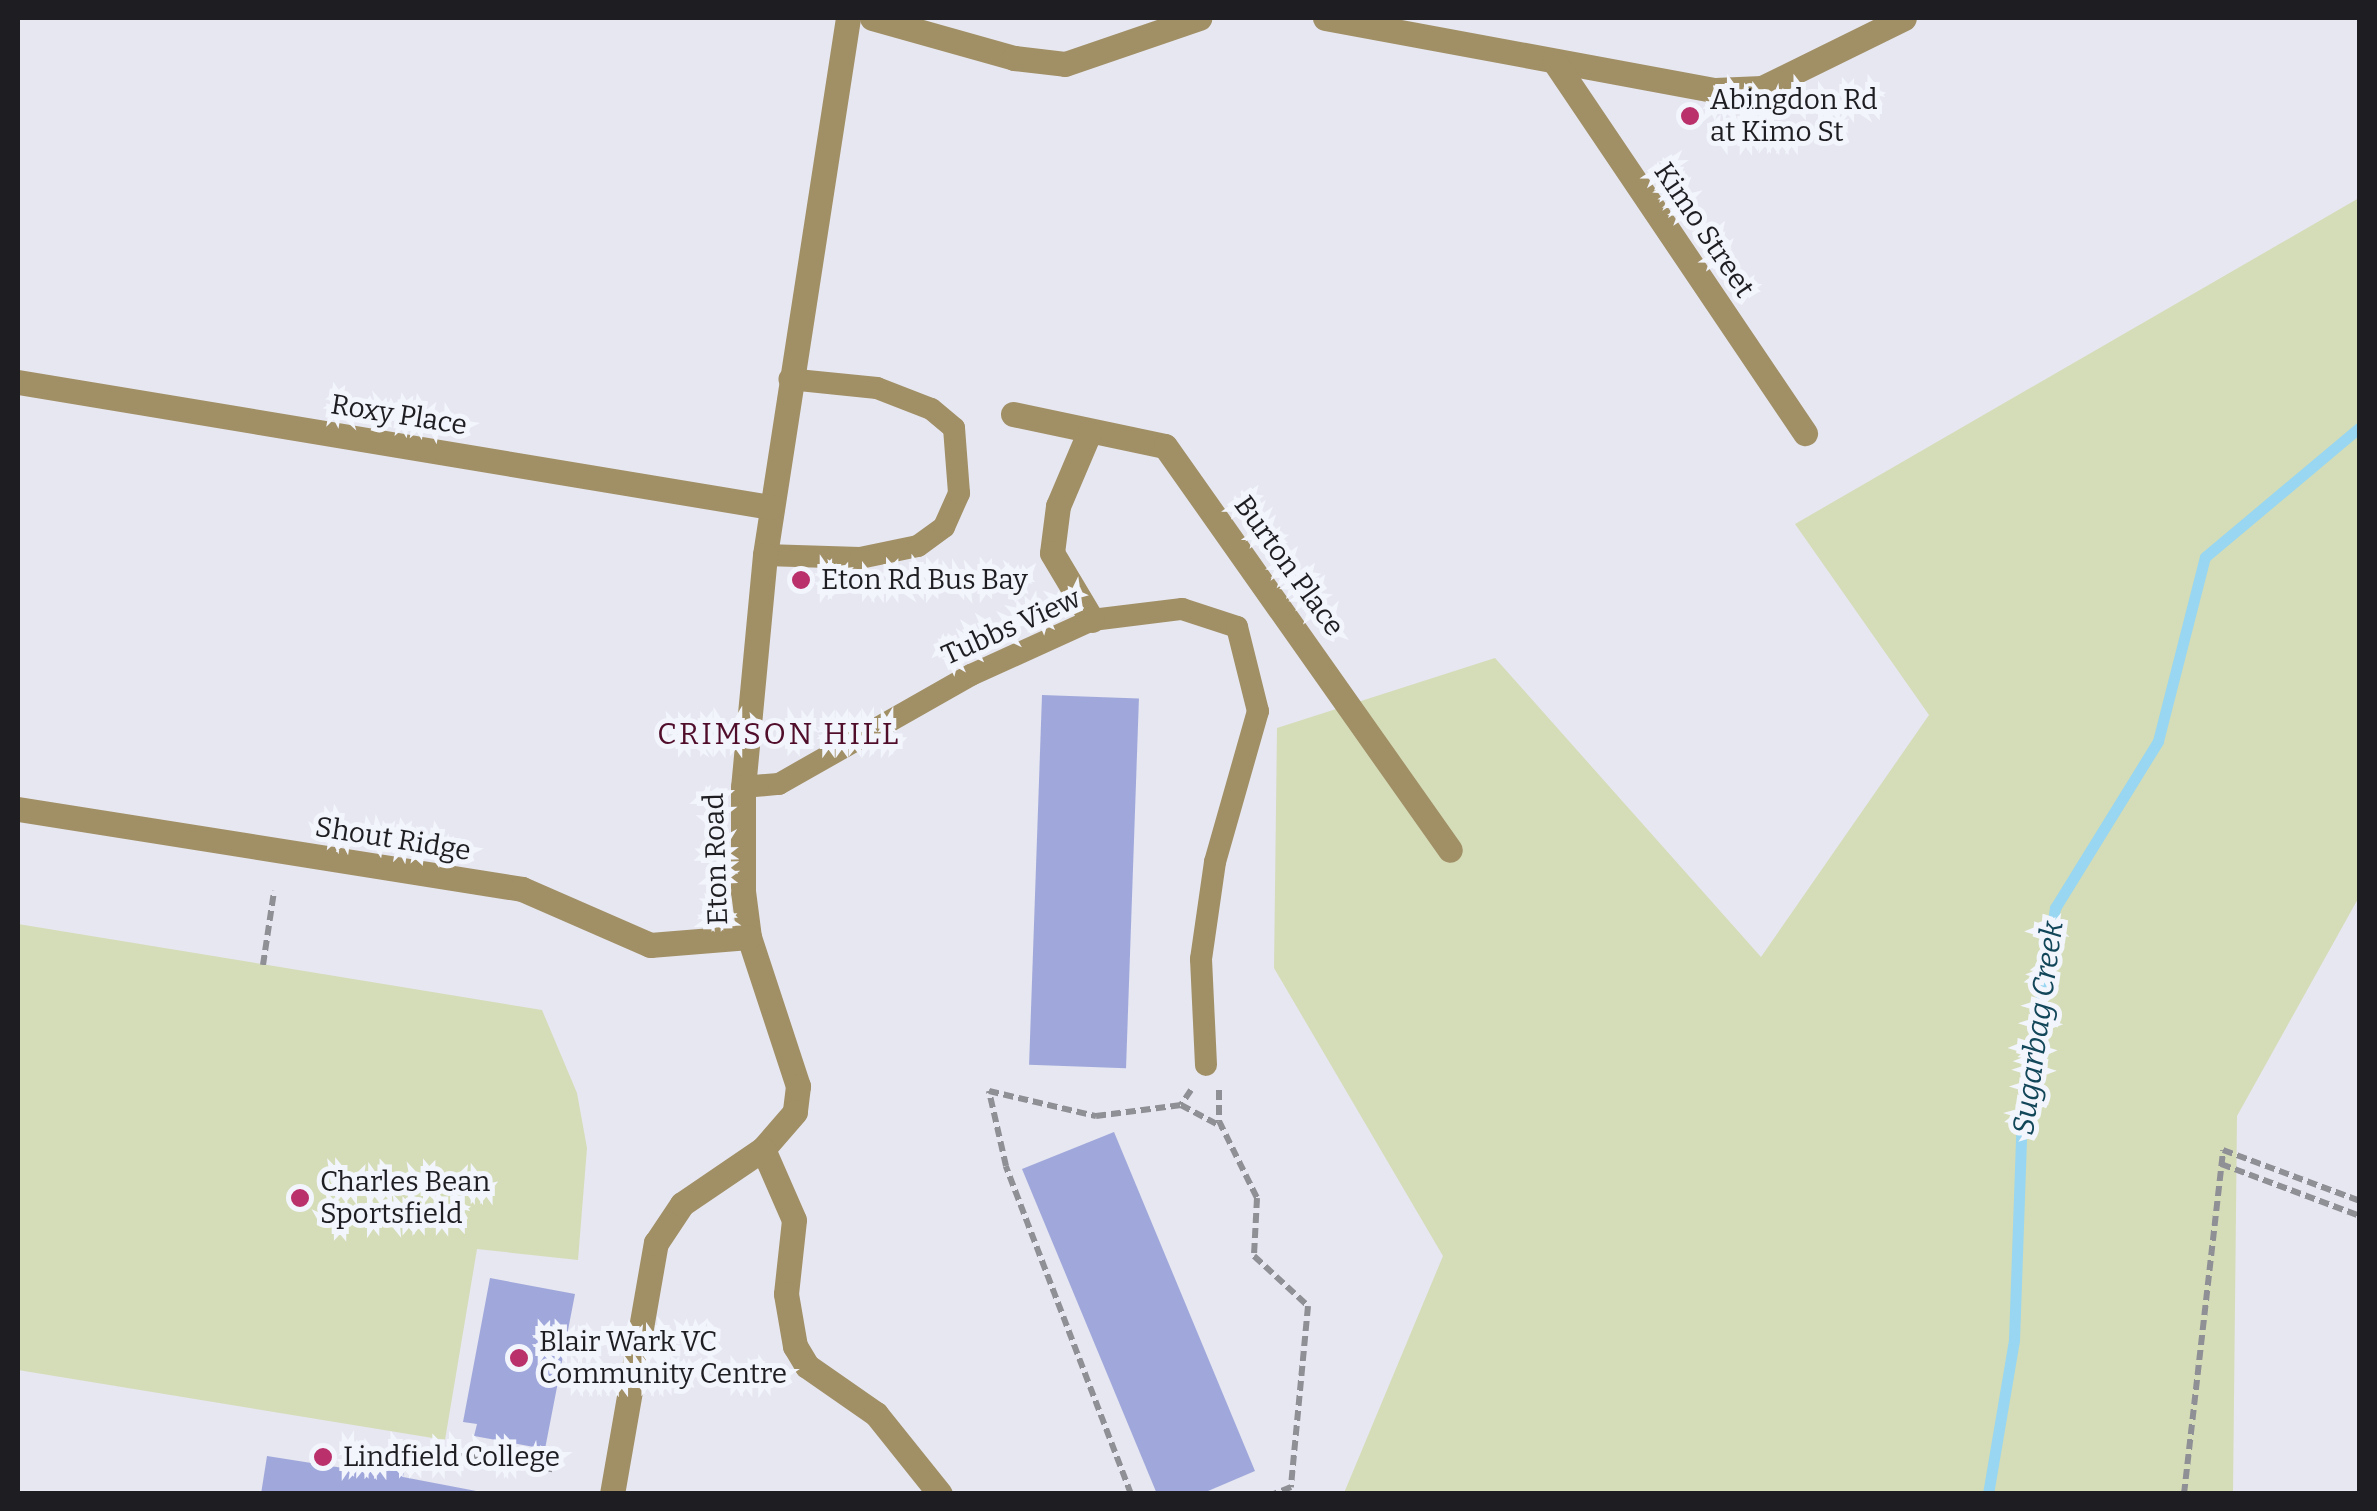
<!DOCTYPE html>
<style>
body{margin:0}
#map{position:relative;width:2377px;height:1511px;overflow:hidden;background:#e6e7f0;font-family:Bitter,serif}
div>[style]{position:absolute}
.green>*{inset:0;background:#d4ddb8}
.stream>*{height:11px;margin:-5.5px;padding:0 5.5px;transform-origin:5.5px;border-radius:5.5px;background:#98d6f1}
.building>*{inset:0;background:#a0a8db;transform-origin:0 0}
.path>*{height:6px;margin-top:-3px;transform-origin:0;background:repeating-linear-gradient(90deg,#8f8f96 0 10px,transparent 0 15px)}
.lane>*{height:22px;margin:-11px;padding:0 11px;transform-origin:11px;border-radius:11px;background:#a18f66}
.street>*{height:25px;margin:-12.5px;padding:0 12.5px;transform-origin:12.5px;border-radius:12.5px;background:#a18f66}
.dots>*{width:28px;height:28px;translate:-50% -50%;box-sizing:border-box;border:5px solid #f3f5fd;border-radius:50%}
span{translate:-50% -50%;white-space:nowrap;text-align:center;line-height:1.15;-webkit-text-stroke:10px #f3f5fd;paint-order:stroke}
.poi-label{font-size:28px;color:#1e1e22}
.left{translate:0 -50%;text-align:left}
.street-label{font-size:28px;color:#1e1e22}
.neighbourhood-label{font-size:30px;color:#510e2b;letter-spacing:2.5px}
.water-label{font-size:30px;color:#124659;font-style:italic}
.frame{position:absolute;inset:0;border:20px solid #1e1e22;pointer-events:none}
</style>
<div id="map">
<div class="green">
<i style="clip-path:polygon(2359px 198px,2359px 897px,2237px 1116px,2233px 1493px,1344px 1493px,1443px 1256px,1274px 968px,1277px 728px,1495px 658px,1761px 957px,1929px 715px,1795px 524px)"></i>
<i style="clip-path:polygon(18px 924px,542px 1010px,577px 1093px,587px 1148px,578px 1260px,477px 1249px,445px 1440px,18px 1370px)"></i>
</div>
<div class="stream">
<i style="left:1988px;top:1494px;width:156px;rotate:-80.4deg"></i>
<i style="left:2014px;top:1340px;width:224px;rotate:-88deg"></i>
<i style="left:2022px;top:1116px;width:211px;rotate:-81deg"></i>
<i style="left:2055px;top:908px;width:196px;rotate:-58.3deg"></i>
<i style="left:2158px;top:741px;width:190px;rotate:-75.7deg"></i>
<i style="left:2205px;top:557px;width:202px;rotate:-40deg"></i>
</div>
<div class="building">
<i style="left:1042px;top:695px;width:97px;height:370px;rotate:2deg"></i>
<i style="clip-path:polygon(1114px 1132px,1255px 1471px,1201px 1494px,1157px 1494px,1022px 1169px)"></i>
<i style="clip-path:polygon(490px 1278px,575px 1294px,545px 1449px,474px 1436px,477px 1424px,463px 1422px)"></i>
<i style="clip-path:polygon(267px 1456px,362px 1471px,364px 1456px,405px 1463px,403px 1477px,492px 1494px,261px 1494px)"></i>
</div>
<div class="path">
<i style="left:263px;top:965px;width:75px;rotate:-81.5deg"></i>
<i style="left:1191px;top:1090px;width:18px;rotate:124deg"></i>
<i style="left:1181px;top:1105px;width:47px;rotate:28.2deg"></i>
<i style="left:1219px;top:1090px;width:31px;rotate:90deg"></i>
<i style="left:1219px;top:1121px;width:86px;rotate:63.7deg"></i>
<i style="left:1257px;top:1198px;width:58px;rotate:93deg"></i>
<i style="left:1254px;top:1256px;width:74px;rotate:42.8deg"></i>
<i style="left:1308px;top:1306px;width:182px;rotate:95.4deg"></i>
<i style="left:1291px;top:1487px;width:18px;rotate:158deg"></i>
<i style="left:2221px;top:1164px;width:148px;rotate:20.5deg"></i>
<i style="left:439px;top:1452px;width:118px;rotate:8.7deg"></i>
<i style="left:1131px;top:1494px;width:351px;rotate:-110.9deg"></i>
<i style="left:1006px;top:1166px;width:77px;rotate:-102.8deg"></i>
<i style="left:989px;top:1091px;width:110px;rotate:13.2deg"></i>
<i style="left:1096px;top:1116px;width:86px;rotate:-7.4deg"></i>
<i style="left:2184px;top:1494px;width:346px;rotate:-83.5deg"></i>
<i style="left:2223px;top:1150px;width:146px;rotate:20.4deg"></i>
</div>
<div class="lane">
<i style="left:765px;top:555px;width:95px;rotate:1.8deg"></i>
<i style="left:860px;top:558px;width:59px;rotate:-11.7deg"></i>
<i style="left:918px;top:546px;width:32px;rotate:-36deg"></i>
<i style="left:944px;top:527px;width:37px;rotate:-66deg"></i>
<i style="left:959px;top:493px;width:65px;rotate:-94.4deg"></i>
<i style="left:954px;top:428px;width:30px;rotate:-140deg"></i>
<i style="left:931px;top:409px;width:58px;rotate:-158.7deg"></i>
<i style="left:877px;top:388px;width:88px;rotate:-174.2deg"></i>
<i style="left:743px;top:787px;width:36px;rotate:-5deg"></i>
<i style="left:779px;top:784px;width:221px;rotate:-29.6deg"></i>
<i style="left:971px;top:675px;width:133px;rotate:-24.4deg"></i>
<i style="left:1092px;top:620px;width:91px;rotate:-7deg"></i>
<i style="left:1182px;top:609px;width:58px;rotate:18.1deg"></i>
<i style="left:1237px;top:627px;width:87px;rotate:76deg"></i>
<i style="left:1258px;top:711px;width:157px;rotate:105.9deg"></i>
<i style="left:1215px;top:862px;width:98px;rotate:98.2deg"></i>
<i style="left:1201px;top:959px;width:106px;rotate:87.3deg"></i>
</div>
<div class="street">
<i style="left:848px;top:18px;width:543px;rotate:98.79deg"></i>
<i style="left:765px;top:555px;width:233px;rotate:95.4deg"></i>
<i style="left:743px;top:787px;width:104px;rotate:90deg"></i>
<i style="left:743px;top:891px;width:46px;rotate:82.6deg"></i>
<i style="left:749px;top:937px;width:157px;rotate:71.8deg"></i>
<i style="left:798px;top:1086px;width:26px;rotate:97deg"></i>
<i style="left:795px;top:1112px;width:49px;rotate:130.9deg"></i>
<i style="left:763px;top:1149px;width:77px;rotate:66.4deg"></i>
<i style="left:794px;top:1220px;width:74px;rotate:96.2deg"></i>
<i style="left:786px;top:1294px;width:53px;rotate:80.2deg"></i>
<i style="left:795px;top:1346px;width:23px;rotate:59deg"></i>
<i style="left:807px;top:1366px;width:84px;rotate:34.8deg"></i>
<i style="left:876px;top:1414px;width:102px;rotate:51.3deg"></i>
<i style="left:872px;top:18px;width:148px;rotate:15.7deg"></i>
<i style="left:1014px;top:58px;width:51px;rotate:6.7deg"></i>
<i style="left:1065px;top:64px;width:142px;rotate:-18.9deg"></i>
<i style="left:1325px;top:18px;width:397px;rotate:10.5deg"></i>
<i style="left:1715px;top:90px;width:47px;rotate:-2.4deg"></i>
<i style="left:1762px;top:88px;width:158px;rotate:-26.2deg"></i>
<i style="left:1554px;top:61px;width:449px;rotate:56deg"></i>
<i style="left:18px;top:382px;width:763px;rotate:9.43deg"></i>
<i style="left:1013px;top:414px;width:155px;rotate:11.9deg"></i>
<i style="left:1165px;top:446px;width:494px;rotate:54.8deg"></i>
<i style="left:1089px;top:433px;width:79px;rotate:113deg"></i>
<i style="left:1058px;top:506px;width:47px;rotate:97.3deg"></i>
<i style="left:1052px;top:553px;width:78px;rotate:59.2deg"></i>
<i style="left:18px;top:809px;width:510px;rotate:9.02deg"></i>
<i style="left:522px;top:889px;width:140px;rotate:23.6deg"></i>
<i style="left:650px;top:945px;width:99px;rotate:-4.6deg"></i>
<i style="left:612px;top:1494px;width:255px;rotate:-80.1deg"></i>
<i style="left:656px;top:1243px;width:47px;rotate:-56.3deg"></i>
<i style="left:682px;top:1204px;width:98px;rotate:-34.2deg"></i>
</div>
<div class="dots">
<i style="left:1690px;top:116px;background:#ba306b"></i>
<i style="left:801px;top:580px;background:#ba306b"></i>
<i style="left:300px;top:1198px;background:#ba306b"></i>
<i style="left:519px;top:1358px;background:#ba306b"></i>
<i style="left:323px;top:1457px;background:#ba306b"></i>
</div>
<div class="poi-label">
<span class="left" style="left:1710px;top:116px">Abingdon Rd<br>at Kimo St</span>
<span class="left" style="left:821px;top:580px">Eton Rd Bus Bay</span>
<span class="left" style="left:320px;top:1198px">Charles Bean<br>Sportsfield</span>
<span class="left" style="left:539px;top:1358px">Blair Wark VC<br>Community Centre</span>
<span class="left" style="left:343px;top:1457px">Lindfield College</span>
</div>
<div class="street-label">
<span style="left:1704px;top:230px;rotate:56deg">Kimo Street</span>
<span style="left:399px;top:415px;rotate:9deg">Roxy Place</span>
<span style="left:1289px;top:566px;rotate:54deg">Burton Place</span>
<span style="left:1011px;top:627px;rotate:-24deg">Tubbs View</span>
<span style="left:393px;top:839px;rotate:9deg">Shout Ridge</span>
<span style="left:716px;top:859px;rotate:-92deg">Eton Road</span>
</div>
<div class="neighbourhood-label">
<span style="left:779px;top:734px">CRIMSON HILL</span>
</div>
<div class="water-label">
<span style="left:2038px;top:1028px;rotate:-82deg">Sugarbag Creek</span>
</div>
<div class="frame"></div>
</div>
